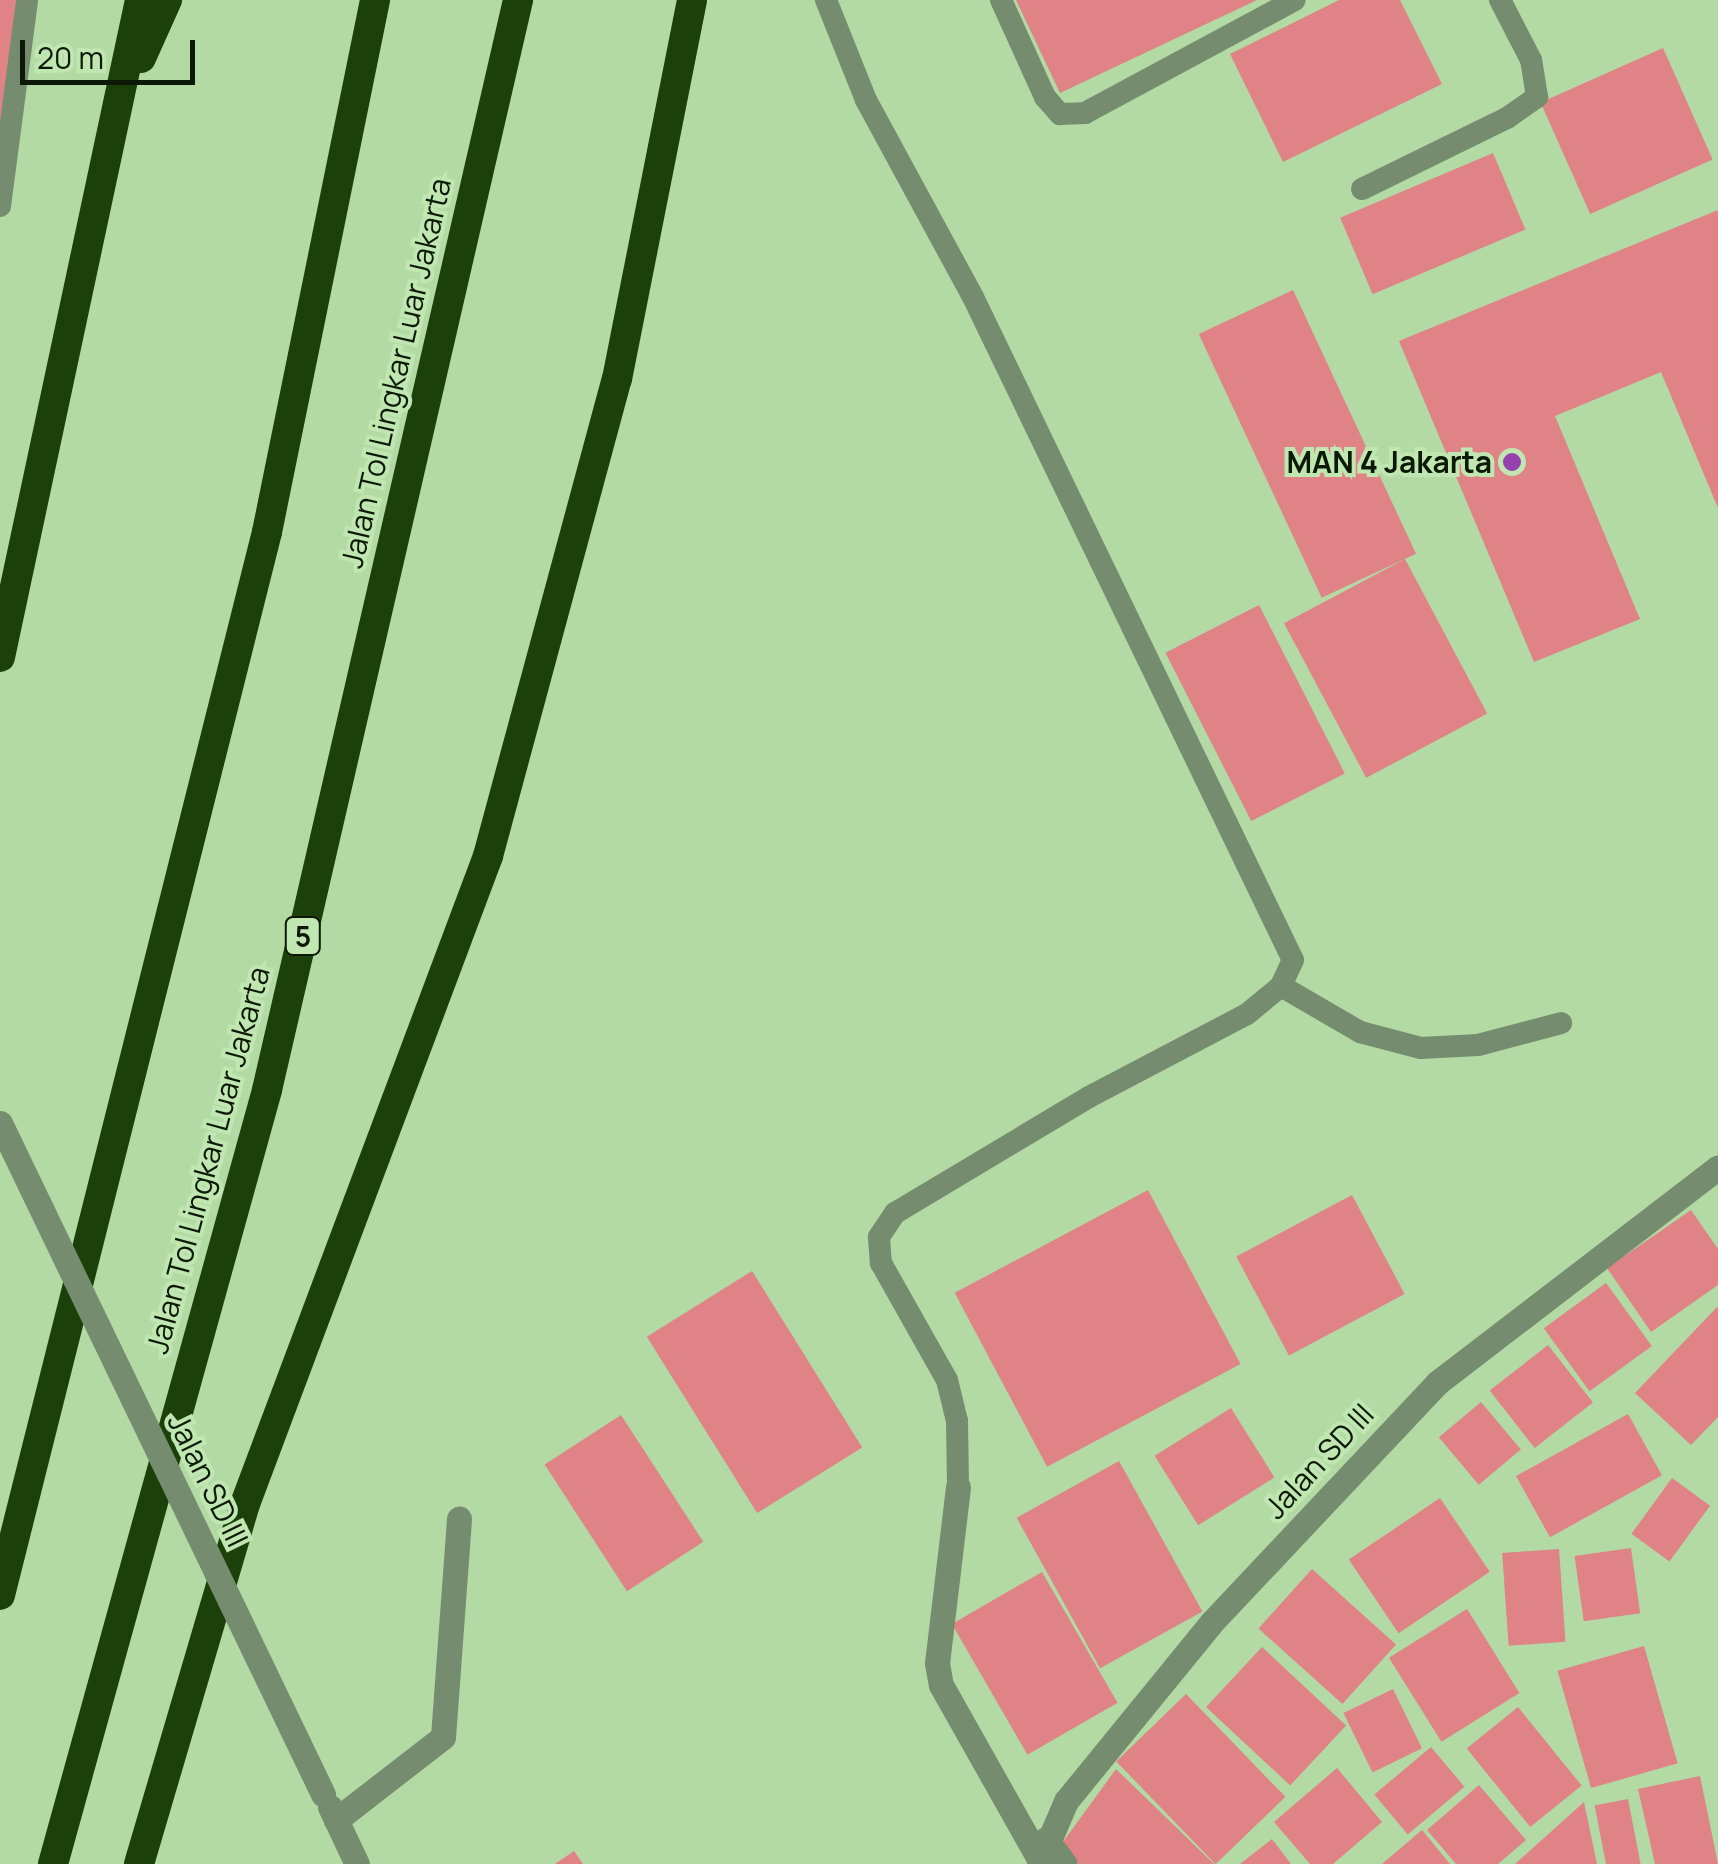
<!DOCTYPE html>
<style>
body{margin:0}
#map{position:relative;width:1718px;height:1864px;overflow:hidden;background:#b3d9a5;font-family:Manrope,sans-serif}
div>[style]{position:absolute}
.building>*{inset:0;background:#df8387;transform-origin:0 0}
.lane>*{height:22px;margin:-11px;padding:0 11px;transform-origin:11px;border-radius:11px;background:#768c6e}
.street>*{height:25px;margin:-12.5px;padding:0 12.5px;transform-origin:12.5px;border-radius:12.5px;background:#768c6e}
.highway>*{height:30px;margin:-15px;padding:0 15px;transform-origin:15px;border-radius:15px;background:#1c4009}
.street-bridge>*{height:25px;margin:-12.5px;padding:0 12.5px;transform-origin:12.5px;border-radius:12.5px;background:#768c6e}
.dots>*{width:28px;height:28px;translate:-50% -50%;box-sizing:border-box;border:5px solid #c0e6b1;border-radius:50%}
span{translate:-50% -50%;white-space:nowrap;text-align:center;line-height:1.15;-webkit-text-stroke:8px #c0e6b1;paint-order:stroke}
.shield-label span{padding:2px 8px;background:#c0e6b1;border:2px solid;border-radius:8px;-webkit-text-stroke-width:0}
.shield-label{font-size:28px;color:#0c1906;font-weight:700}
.street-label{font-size:30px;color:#0c1906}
.poi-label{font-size:30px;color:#0c1906;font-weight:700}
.right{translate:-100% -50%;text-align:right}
.scale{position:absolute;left:20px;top:40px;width:175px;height:45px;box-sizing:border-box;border:5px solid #0c1906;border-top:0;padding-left:12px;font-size:30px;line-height:35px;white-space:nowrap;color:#0c1906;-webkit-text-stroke:8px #c0e6b1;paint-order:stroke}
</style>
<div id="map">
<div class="building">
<i style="clip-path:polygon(0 0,16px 0,3px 168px,0 168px)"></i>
<i style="clip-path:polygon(1016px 0,1257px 0,1060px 93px)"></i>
<i style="clip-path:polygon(1339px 0,1400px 0,1442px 84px,1283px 162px,1230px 54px)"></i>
<i style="left:1663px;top:48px;width:122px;height:134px;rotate:66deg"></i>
<i style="left:1493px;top:153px;width:83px;height:166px;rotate:67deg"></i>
<i style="clip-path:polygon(1718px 210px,1718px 508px,1661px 372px,1555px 416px,1640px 619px,1534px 662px,1399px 341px)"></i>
<i style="left:1293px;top:290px;width:291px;height:104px;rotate:65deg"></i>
<i style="left:1405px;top:559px;width:175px;height:137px;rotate:62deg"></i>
<i style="left:1259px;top:605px;width:189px;height:105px;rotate:63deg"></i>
<i style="left:1148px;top:1190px;width:197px;height:219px;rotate:62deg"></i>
<i style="left:1352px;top:1195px;width:112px;height:131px;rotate:62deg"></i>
<i style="clip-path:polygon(1691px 1210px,1718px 1249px,1718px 1285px,1651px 1332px,1607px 1268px)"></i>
<i style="left:752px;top:1271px;width:208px;height:124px;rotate:58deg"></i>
<i style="left:1606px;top:1283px;width:78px;height:77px;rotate:54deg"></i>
<i style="clip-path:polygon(1718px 1306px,1718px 1417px,1691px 1445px,1635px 1393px)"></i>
<i style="left:1548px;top:1345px;width:73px;height:74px;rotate:52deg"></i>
<i style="left:1481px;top:1402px;width:62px;height:55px;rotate:50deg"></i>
<i style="left:1231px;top:1408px;width:82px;height:90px;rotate:58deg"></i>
<i style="left:1628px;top:1414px;width:70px;height:128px;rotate:61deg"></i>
<i style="left:621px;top:1415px;width:151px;height:91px;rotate:57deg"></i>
<i style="left:1119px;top:1461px;width:172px;height:117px;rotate:61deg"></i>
<i style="left:1672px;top:1478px;width:47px;height:69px;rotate:36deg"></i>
<i style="left:1440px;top:1498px;width:89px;height:110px;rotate:56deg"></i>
<i style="left:1631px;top:1548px;width:66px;height:57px;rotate:82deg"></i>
<i style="left:1559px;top:1549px;width:93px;height:57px;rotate:86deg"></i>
<i style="left:1312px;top:1569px;width:113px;height:80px;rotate:42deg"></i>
<i style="left:1042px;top:1572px;width:151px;height:104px;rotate:60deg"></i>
<i style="left:1467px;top:1609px;width:99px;height:92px;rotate:58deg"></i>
<i style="left:1644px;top:1646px;width:122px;height:90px;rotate:74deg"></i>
<i style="left:1262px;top:1647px;width:115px;height:82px;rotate:43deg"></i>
<i style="left:1393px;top:1689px;width:66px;height:55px;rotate:64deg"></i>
<i style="left:1186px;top:1694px;width:143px;height:97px;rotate:46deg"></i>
<i style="left:1518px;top:1707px;width:101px;height:66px;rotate:51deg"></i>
<i style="left:1431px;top:1747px;width:52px;height:74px;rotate:50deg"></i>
<i style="clip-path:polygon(1337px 1768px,1382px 1822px,1333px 1864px,1310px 1864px,1274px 1822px)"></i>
<i style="clip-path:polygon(1116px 1769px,1214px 1864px,1078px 1864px,1060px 1846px)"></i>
<i style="clip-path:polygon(1700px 1776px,1718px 1864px,1655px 1864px,1638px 1789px)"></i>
<i style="clip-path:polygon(1479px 1785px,1526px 1840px,1498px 1864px,1456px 1864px,1427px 1830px)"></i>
<i style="left:1628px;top:1799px;width:66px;height:34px;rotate:79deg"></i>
<i style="clip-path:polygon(1584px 1802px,1597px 1864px,1515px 1864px)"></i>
<i style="clip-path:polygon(1422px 1830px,1450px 1864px,1382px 1864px)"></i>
<i style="clip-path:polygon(1272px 1839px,1291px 1864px,1240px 1864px)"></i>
<i style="clip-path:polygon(574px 1851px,583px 1864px,555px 1864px)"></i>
</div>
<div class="lane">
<i style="left:826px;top:0;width:108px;rotate:68.2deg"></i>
<i style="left:866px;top:100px;width:224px;rotate:61.5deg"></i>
<i style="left:973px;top:297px;width:736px;rotate:64.24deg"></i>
<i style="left:1293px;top:960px;width:29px;rotate:115deg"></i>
<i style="left:1281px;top:986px;width:44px;rotate:140.5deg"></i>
<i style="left:1247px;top:1014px;width:178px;rotate:152.3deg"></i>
<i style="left:1089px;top:1097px;width:226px;rotate:149.1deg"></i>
<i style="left:895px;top:1213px;width:29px;rotate:124deg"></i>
<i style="left:879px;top:1237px;width:26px;rotate:86deg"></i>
<i style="left:881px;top:1263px;width:134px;rotate:60.6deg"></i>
<i style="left:947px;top:1380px;width:42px;rotate:76.3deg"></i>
<i style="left:957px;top:1421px;width:66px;rotate:89.1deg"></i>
<i style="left:1001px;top:0;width:107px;rotate:65.6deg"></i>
<i style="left:1045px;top:97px;width:23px;rotate:49deg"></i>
<i style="left:1060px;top:114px;width:25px;rotate:-2deg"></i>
<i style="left:1085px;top:113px;width:238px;rotate:-28.3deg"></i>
<i style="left:1362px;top:189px;width:161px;rotate:-26.1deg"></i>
<i style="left:1507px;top:118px;width:37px;rotate:-35deg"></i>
<i style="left:1537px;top:97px;width:37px;rotate:-99deg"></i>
<i style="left:1531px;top:60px;width:68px;rotate:-117.3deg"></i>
<i style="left:0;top:206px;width:208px;rotate:-82.5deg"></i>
<i style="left:1281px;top:986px;width:91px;rotate:30.2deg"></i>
<i style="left:1360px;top:1032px;width:63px;rotate:14.7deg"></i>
<i style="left:1421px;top:1048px;width:57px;rotate:-3deg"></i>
<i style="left:1478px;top:1045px;width:86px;rotate:-14.8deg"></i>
</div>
<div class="street">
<i style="left:958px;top:1487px;width:177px;rotate:96.8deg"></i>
<i style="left:937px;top:1663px;width:22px;rotate:80deg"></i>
<i style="left:941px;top:1685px;width:200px;rotate:60.6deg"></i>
<i style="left:330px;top:1807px;width:63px;rotate:64.7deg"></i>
<i style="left:336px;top:1820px;width:135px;rotate:-37.8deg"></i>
<i style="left:443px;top:1737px;width:219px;rotate:-85.8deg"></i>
<i style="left:1046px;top:1839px;width:31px;rotate:53deg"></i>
<i style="left:1039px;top:1864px;width:69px;rotate:-66.8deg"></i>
<i style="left:1066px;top:1801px;width:230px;rotate:-50.8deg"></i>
<i style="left:1211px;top:1623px;width:330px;rotate:-46.7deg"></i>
<i style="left:1437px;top:1383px;width:354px;rotate:-37.5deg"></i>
</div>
<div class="highway">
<i style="left:141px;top:58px;width:64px;rotate:-65.9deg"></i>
<i style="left:0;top:657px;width:672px;rotate:-77.97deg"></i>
<i style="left:0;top:1595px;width:1096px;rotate:-75.9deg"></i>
<i style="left:267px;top:532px;width:543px;rotate:-78.52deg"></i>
<i style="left:53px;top:1864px;width:803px;rotate:-74.54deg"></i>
<i style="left:267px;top:1090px;width:1119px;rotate:-77.03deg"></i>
<i style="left:139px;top:1864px;width:375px;rotate:-73.6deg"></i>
<i style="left:245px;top:1504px;width:692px;rotate:-69.44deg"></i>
<i style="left:488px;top:856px;width:494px;rotate:-74.9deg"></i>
<i style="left:617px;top:379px;width:386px;rotate:-78.8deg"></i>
</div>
<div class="street-bridge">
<i style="left:0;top:1123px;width:745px;rotate:64.3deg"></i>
</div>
<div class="dots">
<i style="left:1512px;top:462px;background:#9541af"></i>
</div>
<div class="shield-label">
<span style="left:303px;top:936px">5</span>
</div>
<div class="street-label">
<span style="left:396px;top:373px;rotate:-77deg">Jalan Tol Lingkar Luar Jakarta</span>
<span style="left:208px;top:1160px;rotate:-75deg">Jalan Tol Lingkar Luar Jakarta</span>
<span style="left:1319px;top:1461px;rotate:-47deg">Jalan SD III</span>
<span style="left:208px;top:1480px;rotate:64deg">Jalan SD III</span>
</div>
<div class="poi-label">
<span class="right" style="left:1492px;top:462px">MAN 4 Jakarta</span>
</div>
<div class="scale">20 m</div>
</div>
